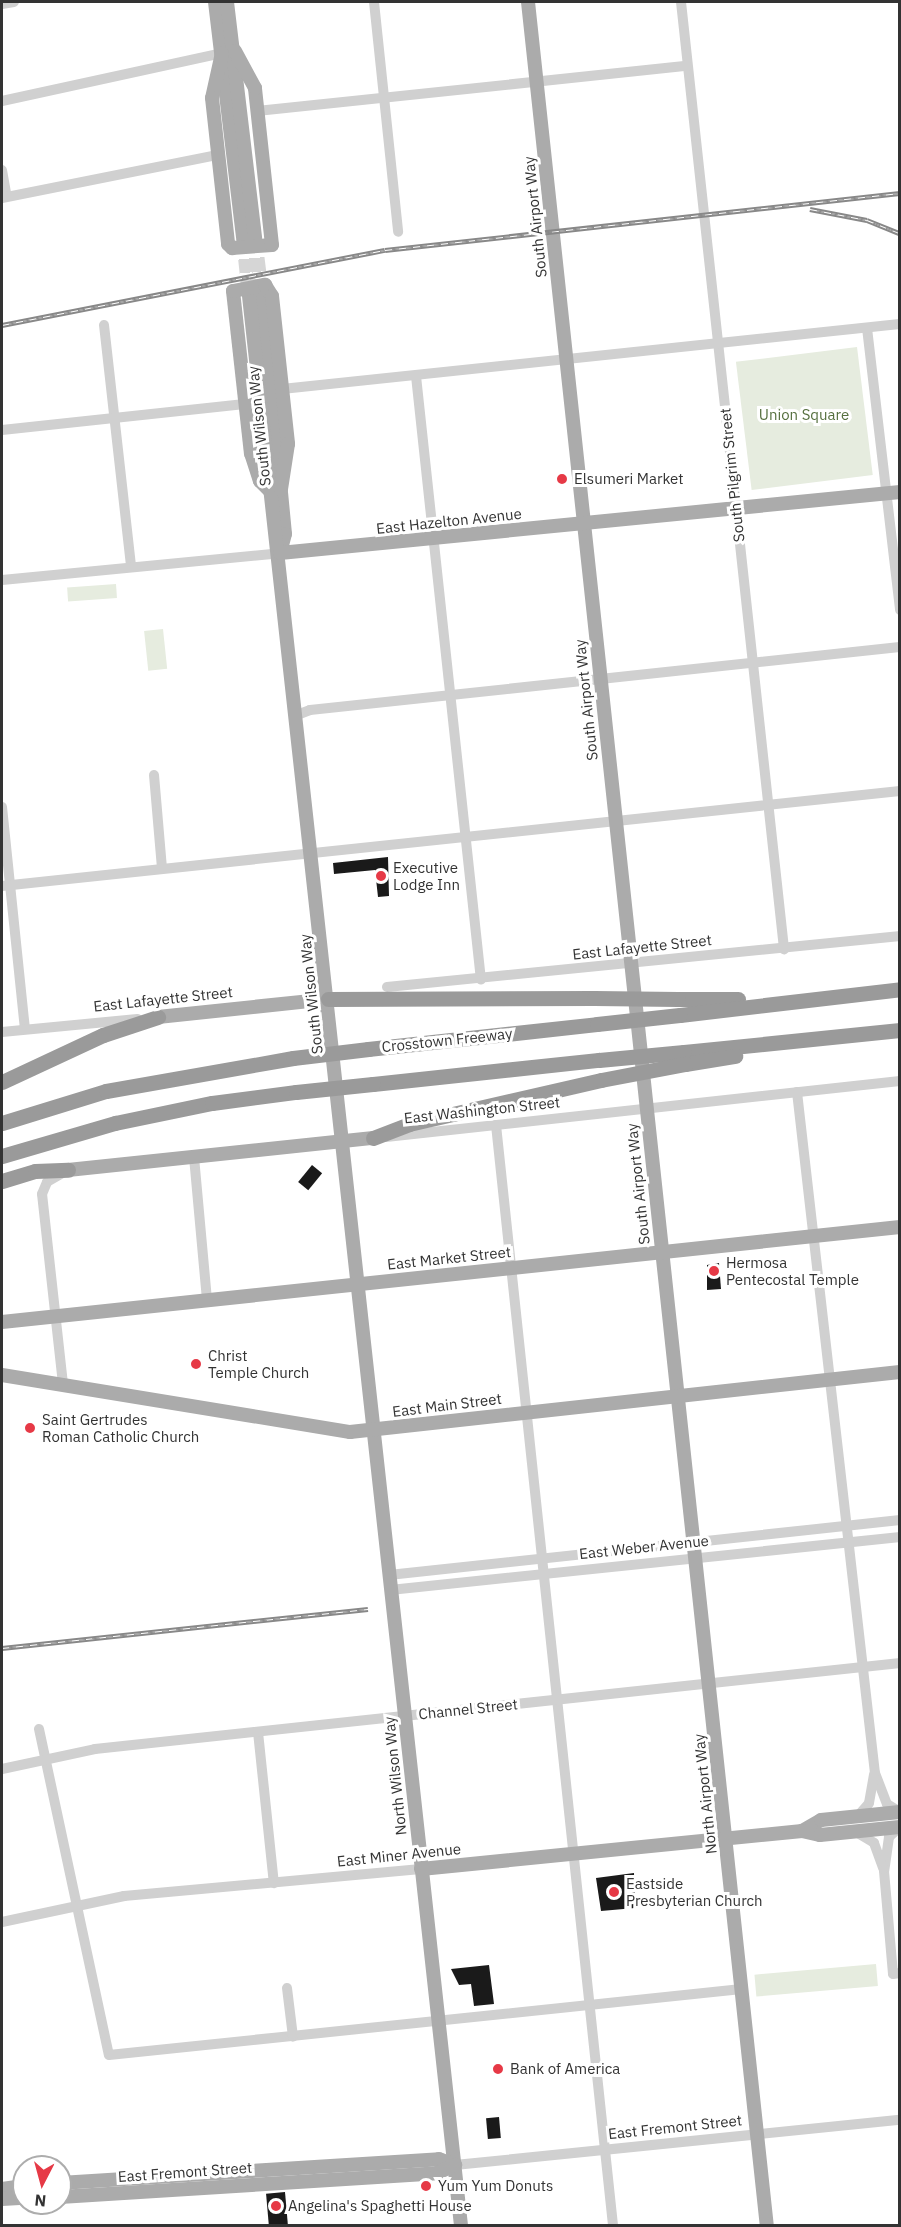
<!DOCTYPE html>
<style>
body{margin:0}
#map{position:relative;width:901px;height:2227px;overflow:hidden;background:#fff;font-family:"IBM Plex Sans",sans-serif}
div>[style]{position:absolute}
.green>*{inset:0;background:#e6ecdf;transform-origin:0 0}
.building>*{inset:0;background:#1a1a1a;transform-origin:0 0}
.major-tunnel>*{height:14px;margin-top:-7px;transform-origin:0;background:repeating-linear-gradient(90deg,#d6d6d6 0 14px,transparent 0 21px)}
.minor>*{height:10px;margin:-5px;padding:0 5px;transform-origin:5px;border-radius:5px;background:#d0d0d0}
.major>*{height:14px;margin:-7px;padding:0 7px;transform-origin:7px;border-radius:7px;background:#ababab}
.highway>*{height:15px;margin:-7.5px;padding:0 7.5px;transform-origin:7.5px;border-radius:7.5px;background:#9a9a9a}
.rail>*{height:4.5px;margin-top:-2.25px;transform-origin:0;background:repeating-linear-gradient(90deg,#fff 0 7px,#888 0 14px);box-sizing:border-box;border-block:2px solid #888}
.highway-bridge>*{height:15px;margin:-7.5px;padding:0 7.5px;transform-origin:7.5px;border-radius:7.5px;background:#9a9a9a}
.dots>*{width:16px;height:16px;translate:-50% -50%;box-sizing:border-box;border:3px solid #fff;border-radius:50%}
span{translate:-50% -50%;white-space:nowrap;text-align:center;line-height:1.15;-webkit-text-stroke:6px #fff;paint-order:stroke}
.street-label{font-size:15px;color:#333}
.park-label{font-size:15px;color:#56703f}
.poi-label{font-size:15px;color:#333}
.left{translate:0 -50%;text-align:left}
.frame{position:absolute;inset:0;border:3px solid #333;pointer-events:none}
.north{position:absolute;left:12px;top:2155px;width:60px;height:60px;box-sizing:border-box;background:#fff;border:2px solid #adadad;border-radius:50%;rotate:186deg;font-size:16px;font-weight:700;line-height:24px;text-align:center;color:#333}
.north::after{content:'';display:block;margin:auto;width:21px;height:27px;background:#e63946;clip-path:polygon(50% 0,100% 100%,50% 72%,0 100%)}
</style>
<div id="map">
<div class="green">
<i style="left:857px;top:347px;width:129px;height:122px;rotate:83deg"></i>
<i style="left:116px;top:584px;width:14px;height:49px;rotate:86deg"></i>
<i style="left:163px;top:629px;width:40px;height:19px;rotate:84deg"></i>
<i style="left:876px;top:1964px;width:22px;height:122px;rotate:85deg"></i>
</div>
<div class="building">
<i style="clip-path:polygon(388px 857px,389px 896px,378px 897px,375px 870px,334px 874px,333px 863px)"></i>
<i style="left:312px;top:1165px;width:13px;height:22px;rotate:39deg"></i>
<i style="clip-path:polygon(719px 1263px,721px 1289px,707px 1290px,707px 1265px)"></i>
<i style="clip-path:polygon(634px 1873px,635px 1908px,601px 1911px,596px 1878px)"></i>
<i style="clip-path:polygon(489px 1965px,494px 2004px,474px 2006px,471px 1984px,459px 1985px,451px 1969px)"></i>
<i style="left:499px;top:2117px;width:21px;height:13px;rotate:85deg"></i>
<i style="left:285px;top:2192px;width:34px;height:19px;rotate:85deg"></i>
</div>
<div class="major-tunnel">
<i style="left:255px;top:237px;width:58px;rotate:83.1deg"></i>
<i style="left:243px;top:238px;width:58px;rotate:84.1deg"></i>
</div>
<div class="minor">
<i style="left:374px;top:2px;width:231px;rotate:84deg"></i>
<i style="left:681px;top:2px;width:953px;rotate:83.79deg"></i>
<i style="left:2px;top:4px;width:12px;rotate:-9deg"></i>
<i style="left:2px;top:101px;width:225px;rotate:-12.3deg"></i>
<i style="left:257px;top:111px;width:432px;rotate:-6deg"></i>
<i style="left:2px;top:170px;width:27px;rotate:80deg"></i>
<i style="left:2px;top:198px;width:220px;rotate:-11.3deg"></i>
<i style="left:104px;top:325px;width:243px;rotate:83.6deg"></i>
<i style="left:867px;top:328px;width:284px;rotate:83.3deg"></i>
<i style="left:416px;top:376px;width:607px;rotate:83.86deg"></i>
<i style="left:282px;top:389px;width:621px;rotate:-6deg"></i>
<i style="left:2px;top:430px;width:244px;rotate:-6.1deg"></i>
<i style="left:2px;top:580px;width:279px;rotate:-5.5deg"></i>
<i style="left:297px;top:715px;width:14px;rotate:-21deg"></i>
<i style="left:310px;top:710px;width:593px;rotate:-6.09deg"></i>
<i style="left:154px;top:775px;width:94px;rotate:85.1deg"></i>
<i style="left:2px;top:807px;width:223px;rotate:84.1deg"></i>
<i style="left:2px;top:886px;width:903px;rotate:-6.04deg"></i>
<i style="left:387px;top:987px;width:516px;rotate:-5.68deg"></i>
<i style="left:2px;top:1032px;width:136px;rotate:-5.5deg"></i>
<i style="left:797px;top:1092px;width:685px;rotate:83.47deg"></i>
<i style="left:875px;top:1773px;width:33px;rotate:69deg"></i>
<i style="left:887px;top:1804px;width:15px;rotate:32deg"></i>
<i style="left:496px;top:1125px;width:1107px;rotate:83.93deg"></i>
<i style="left:386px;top:1137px;width:517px;rotate:-6.22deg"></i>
<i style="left:194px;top:1157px;width:144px;rotate:84.8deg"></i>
<i style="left:63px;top:1384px;width:191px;rotate:-96.3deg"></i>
<i style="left:42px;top:1194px;width:13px;rotate:-67deg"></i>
<i style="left:47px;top:1182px;width:20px;rotate:-30deg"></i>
<i style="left:389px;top:1575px;width:514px;rotate:-6.14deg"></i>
<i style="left:390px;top:1590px;width:513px;rotate:-5.93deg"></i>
<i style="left:39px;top:1729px;width:333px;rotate:77.9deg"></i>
<i style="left:109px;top:2055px;width:636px;rotate:-5.95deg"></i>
<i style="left:258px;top:1732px;width:152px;rotate:84deg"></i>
<i style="left:2px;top:1769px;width:95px;rotate:-12.1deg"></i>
<i style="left:95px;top:1749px;width:810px;rotate:-6.1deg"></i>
<i style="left:857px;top:1817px;width:18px;rotate:-49deg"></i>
<i style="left:869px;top:1803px;width:29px;rotate:-80deg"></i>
<i style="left:900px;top:1827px;width:15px;rotate:138deg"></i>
<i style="left:889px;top:1837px;width:34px;rotate:98deg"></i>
<i style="left:884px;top:1871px;width:103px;rotate:85deg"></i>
<i style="left:893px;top:1974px;width:7px;rotate:-8deg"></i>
<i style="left:856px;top:1832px;width:21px;rotate:31deg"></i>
<i style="left:874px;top:1843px;width:27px;rotate:70deg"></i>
<i style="left:2px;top:1922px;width:125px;rotate:-12deg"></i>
<i style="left:124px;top:1896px;width:298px;rotate:-5.2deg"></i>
<i style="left:287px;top:1988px;width:49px;rotate:83deg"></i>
<i style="left:455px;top:2165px;width:447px;rotate:-5.8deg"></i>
</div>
<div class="major">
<i style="left:215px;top:2px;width:238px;rotate:83.2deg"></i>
<i style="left:227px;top:2px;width:237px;rotate:83.2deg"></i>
<i style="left:528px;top:2px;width:2237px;rotate:83.87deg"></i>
<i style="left:222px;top:53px;width:46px;rotate:102.5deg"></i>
<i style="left:212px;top:98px;width:147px;rotate:83.7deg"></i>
<i style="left:228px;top:244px;width:6px;rotate:45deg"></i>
<i style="left:232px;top:248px;width:40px;rotate:-4.3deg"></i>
<i style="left:272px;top:245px;width:158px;rotate:-96.2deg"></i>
<i style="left:255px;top:88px;width:42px;rotate:-118.4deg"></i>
<i style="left:262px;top:295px;width:240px;rotate:84.5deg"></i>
<i style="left:285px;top:534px;width:20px;rotate:105deg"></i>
<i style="left:249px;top:296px;width:1942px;rotate:83.73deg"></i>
<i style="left:269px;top:490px;width:13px;rotate:-135deg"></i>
<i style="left:260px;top:481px;width:28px;rotate:-108deg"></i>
<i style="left:251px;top:454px;width:164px;rotate:-96.3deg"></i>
<i style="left:233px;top:291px;width:33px;rotate:-11deg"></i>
<i style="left:265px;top:285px;width:13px;rotate:58deg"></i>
<i style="left:272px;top:296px;width:149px;rotate:83.8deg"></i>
<i style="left:288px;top:444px;width:46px;rotate:98.8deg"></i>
<i style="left:280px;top:553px;width:623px;rotate:-5.62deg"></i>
<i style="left:158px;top:1017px;width:171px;rotate:-6deg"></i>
<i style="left:68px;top:1170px;width:307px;rotate:-6deg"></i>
<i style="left:2px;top:1322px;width:903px;rotate:-6.04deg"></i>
<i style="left:2px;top:1375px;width:353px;rotate:9.3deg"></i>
<i style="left:350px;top:1432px;width:553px;rotate:-6.23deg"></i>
<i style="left:802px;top:1831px;width:22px;rotate:-30deg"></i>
<i style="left:821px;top:1820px;width:79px;rotate:-5.8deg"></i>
<i style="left:421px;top:1869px;width:383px;rotate:-5.7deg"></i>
<i style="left:802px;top:1831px;width:18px;rotate:13deg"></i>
<i style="left:820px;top:1835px;width:80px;rotate:-5.7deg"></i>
<i style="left:60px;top:2183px;width:380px;rotate:-3.6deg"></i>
<i style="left:439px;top:2159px;width:17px;rotate:21deg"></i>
<i style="left:2px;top:2189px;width:22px;rotate:-8deg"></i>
<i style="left:60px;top:2197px;width:378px;rotate:-3.6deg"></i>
<i style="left:437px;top:2173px;width:20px;rotate:-24deg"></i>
<i style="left:2px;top:2199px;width:22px;rotate:-3deg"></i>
</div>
<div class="highway">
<i style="left:328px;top:999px;width:266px;rotate:-0.2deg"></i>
<i style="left:678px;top:999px;width:60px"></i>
<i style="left:680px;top:1015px;width:222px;rotate:-6.7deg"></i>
<i style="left:368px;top:1049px;width:230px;rotate:-6.2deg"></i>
<i style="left:684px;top:1052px;width:217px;rotate:-5.8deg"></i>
<i style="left:685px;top:1064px;width:51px;rotate:-9.1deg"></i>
<i style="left:2px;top:1082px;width:111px;rotate:-25deg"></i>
<i style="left:103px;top:1035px;width:58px;rotate:-18.1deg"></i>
<i style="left:373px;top:1084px;width:227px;rotate:-6.1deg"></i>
<i style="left:2px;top:1123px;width:109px;rotate:-17.1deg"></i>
<i style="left:106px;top:1091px;width:190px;rotate:-10deg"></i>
<i style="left:373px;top:1138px;width:39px;rotate:-21deg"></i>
<i style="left:409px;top:1124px;width:197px;rotate:-12.9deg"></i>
<i style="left:2px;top:1156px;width:118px;rotate:-16.3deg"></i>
<i style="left:115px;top:1123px;width:99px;rotate:-11.7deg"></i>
<i style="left:212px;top:1103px;width:85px;rotate:-7.5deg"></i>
<i style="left:2px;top:1181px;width:34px;rotate:-17deg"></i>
<i style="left:35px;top:1171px;width:33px;rotate:-2deg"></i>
</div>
<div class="rail">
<i style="left:810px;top:209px;width:58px;rotate:10.9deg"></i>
<i style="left:867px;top:220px;width:35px;rotate:22deg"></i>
<i style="left:2px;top:325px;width:390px;rotate:-11.1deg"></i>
<i style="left:385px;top:250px;width:518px;rotate:-6.32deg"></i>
<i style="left:2px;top:1648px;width:368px;rotate:-6.1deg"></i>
</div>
<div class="highway-bridge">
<i style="left:594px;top:998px;width:84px;rotate:0.7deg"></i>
<i style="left:597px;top:1024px;width:83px;rotate:-6.2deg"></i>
<i style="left:293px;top:1058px;width:76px;rotate:-6.8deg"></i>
<i style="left:599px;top:1060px;width:85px;rotate:-5.4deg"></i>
<i style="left:601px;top:1080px;width:86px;rotate:-10.8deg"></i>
<i style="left:296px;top:1092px;width:77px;rotate:-5.9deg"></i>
</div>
<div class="dots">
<i style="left:562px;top:479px;background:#e63946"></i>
<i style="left:381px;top:876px;background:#e63946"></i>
<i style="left:714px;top:1271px;background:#e63946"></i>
<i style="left:196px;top:1364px;background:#e63946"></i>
<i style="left:30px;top:1428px;background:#e63946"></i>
<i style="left:614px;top:1892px;background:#e63946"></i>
<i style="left:498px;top:2069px;background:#e63946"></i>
<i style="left:426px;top:2186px;background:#e63946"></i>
<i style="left:276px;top:2206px;background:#e63946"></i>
</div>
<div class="street-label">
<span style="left:535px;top:217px;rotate:-96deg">South Airport Way</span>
<span style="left:259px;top:426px;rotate:-96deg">South Wilson Way</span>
<span style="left:732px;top:475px;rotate:-96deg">South Pilgrim Street</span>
<span style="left:449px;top:521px;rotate:-6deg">East Hazelton Avenue</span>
<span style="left:586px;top:700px;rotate:-96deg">South Airport Way</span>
<span style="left:642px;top:947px;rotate:-6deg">East Lafayette Street</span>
<span style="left:311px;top:994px;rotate:-96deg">South Wilson Way</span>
<span style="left:163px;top:999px;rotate:-6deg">East Lafayette Street</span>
<span style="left:447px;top:1040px;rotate:-6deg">Crosstown Freeway</span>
<span style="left:482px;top:1110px;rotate:-6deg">East Washington Street</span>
<span style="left:638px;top:1184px;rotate:-96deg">South Airport Way</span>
<span style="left:449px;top:1258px;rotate:-6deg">East Market Street</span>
<span style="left:447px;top:1405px;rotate:-7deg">East Main Street</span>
<span style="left:644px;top:1547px;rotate:-6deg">East Weber Avenue</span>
<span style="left:468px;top:1709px;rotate:-6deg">Channel Street</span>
<span style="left:395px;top:1776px;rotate:-96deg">North Wilson Way</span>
<span style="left:705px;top:1794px;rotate:-96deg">North Airport Way</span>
<span style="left:399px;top:1855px;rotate:-6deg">East Miner Avenue</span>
<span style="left:675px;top:2127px;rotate:-6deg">East Fremont Street</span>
<span style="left:185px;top:2172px;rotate:-4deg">East Fremont Street</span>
</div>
<div class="park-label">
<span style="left:804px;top:415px">Union Square</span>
</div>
<div class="poi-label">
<span class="left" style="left:574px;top:479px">Elsumeri Market</span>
<span class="left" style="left:393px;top:876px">Executive<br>Lodge Inn</span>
<span class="left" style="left:726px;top:1271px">Hermosa<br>Pentecostal Temple</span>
<span class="left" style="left:208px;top:1364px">Christ<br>Temple Church</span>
<span class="left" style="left:42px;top:1428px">Saint Gertrudes<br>Roman Catholic Church</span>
<span class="left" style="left:626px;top:1892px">Eastside<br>Presbyterian Church</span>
<span class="left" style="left:510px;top:2069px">Bank of America</span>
<span class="left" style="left:438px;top:2186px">Yum Yum Donuts</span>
<span class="left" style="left:288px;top:2206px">Angelina's Spaghetti House</span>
</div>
<div class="frame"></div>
<div class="north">N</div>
</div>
